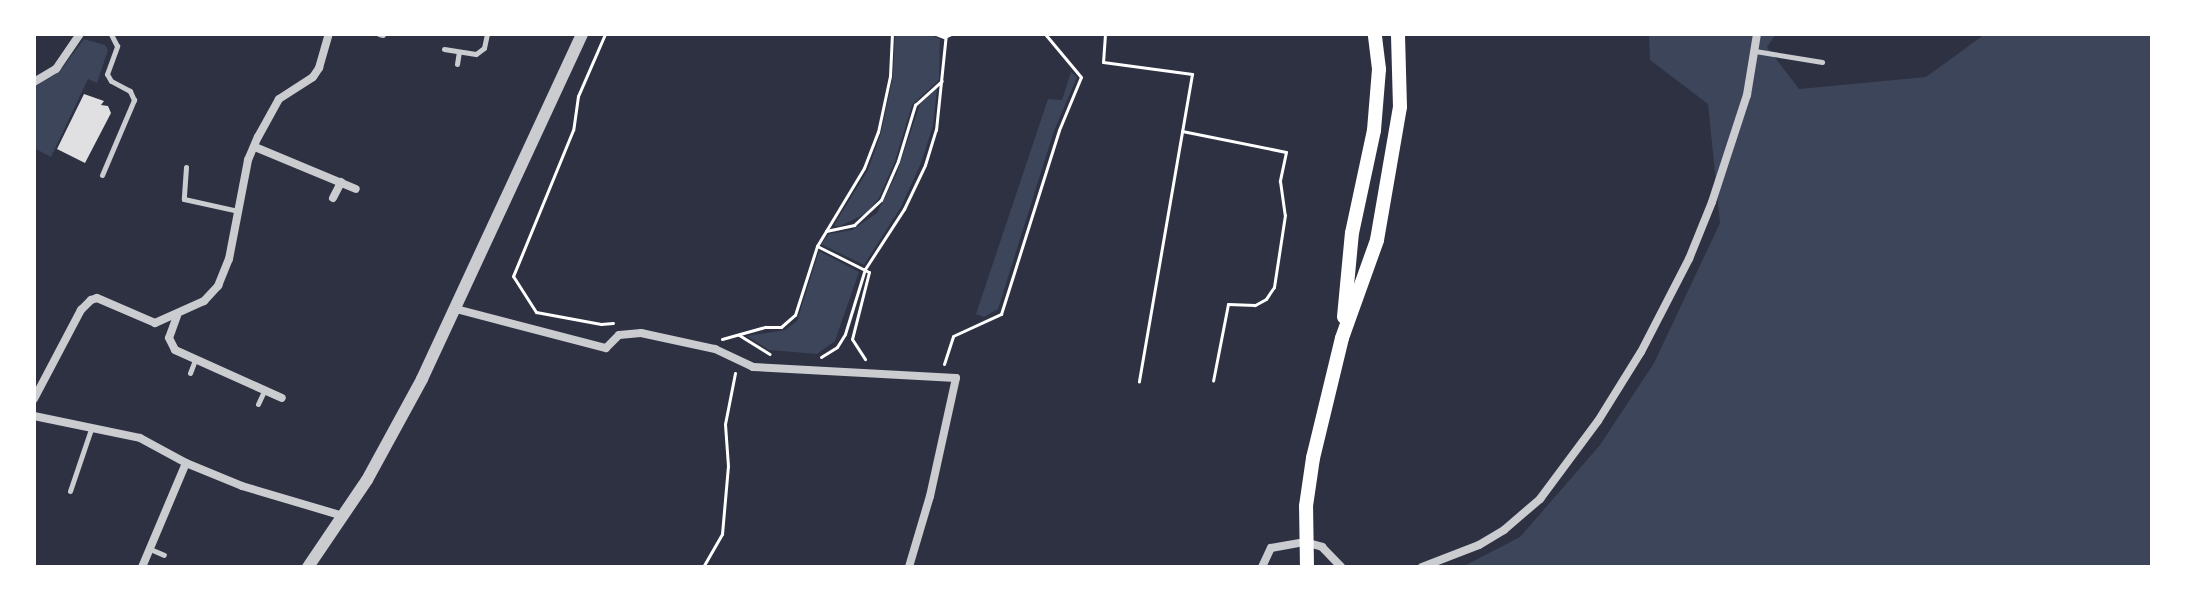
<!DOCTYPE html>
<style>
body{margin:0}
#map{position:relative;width:2186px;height:601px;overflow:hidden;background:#2d3142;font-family:Figtree,sans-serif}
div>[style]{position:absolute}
.green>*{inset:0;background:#3c4559}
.building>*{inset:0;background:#e0e0e3}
.path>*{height:3px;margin:-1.5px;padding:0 1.5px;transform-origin:1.5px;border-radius:1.5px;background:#fff}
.service>*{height:5px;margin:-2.5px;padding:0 2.5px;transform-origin:2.5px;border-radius:2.5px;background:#caccd0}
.minor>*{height:8px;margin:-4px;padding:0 4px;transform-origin:4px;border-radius:4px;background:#caccd0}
.tertiary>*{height:12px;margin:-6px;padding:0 6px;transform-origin:6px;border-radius:6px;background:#caccd0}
.secondary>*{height:14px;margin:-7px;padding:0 7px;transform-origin:7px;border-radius:7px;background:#fff}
span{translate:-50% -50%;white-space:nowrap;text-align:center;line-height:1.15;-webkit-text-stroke:8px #fff;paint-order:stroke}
.frame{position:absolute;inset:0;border:36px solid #fff;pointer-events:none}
</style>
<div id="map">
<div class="green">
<i style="clip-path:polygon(895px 34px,928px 34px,940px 39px,939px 80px,912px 105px,895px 161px,879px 198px,867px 213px,838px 227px,834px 225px,868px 170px,881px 133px,893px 76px)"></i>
<i style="clip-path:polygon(1649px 34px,1776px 34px,1767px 47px,1799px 89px,1926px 77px,1985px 34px,2152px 34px,2152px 567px,1462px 567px,1520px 537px,1600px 445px,1654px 363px,1720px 223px,1708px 104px,1650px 60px)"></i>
<i style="clip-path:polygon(84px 39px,105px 45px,108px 50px,97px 83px,88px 79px,51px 157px,34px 148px,34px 88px,63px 67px)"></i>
<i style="clip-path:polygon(1071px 72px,1077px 77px,1054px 131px,998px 309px,984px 317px,976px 314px,1048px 99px,1062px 100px)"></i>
<i style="clip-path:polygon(934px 89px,937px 89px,933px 126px,921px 163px,901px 207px,864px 265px,821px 244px,829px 234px,852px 230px,877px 213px,896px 175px,920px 104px)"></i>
<i style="clip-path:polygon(819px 251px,859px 272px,835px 341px,817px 354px,769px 350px,747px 336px,785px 330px,797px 321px)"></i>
</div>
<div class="building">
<i style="clip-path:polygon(84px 94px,104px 101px,101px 105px,108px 106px,111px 113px,85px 163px,57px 149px)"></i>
</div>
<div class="path">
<i style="left:605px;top:34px;width:68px;rotate:113.5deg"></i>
<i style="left:578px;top:96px;width:34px;rotate:98deg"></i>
<i style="left:573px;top:130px;width:158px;rotate:112.3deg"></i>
<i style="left:513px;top:276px;width:43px;rotate:57.4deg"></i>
<i style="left:536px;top:312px;width:66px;rotate:10.5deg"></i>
<i style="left:601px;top:324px;width:12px;rotate:-5deg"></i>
<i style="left:936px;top:34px;width:9px;rotate:21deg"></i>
<i style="left:944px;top:37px;width:8px;rotate:-23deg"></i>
<i style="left:1105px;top:34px;width:28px;rotate:94deg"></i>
<i style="left:1103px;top:62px;width:90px;rotate:7.7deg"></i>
<i style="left:1192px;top:74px;width:312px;rotate:99.8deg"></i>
<i style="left:1182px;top:131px;width:106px;rotate:11.4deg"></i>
<i style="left:1286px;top:152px;width:30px;rotate:102deg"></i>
<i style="left:1280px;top:181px;width:34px;rotate:82deg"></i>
<i style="left:1285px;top:215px;width:73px;rotate:98.7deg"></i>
<i style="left:1274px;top:287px;width:14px;rotate:124deg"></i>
<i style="left:1266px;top:299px;width:13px;rotate:151deg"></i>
<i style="left:1255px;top:305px;width:27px;rotate:-178deg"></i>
<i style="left:1228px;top:304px;width:78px;rotate:101deg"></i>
<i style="left:826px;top:231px;width:29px;rotate:-12deg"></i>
<i style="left:854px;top:225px;width:37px;rotate:-43deg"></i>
<i style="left:881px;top:200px;width:43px;rotate:-66.4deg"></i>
<i style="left:898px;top:161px;width:59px;rotate:-73.1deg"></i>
<i style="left:915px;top:105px;width:36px;rotate:-42deg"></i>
<i style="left:817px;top:246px;width:58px;rotate:26.6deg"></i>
<i style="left:869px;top:272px;width:69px;rotate:104.2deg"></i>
<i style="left:852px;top:339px;width:24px;rotate:57deg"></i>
<i style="left:739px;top:335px;width:36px;rotate:32deg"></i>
<i style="left:722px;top:339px;width:45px;rotate:-15.6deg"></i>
<i style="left:765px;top:327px;width:16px"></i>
<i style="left:781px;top:327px;width:18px;rotate:-41deg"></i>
<i style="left:795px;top:315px;width:72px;rotate:-72.3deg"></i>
<i style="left:817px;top:246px;width:91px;rotate:-58.9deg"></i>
<i style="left:864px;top:168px;width:39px;rotate:-69deg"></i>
<i style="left:878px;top:132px;width:57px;rotate:-77.9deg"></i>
<i style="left:890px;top:76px;width:42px;rotate:-87.3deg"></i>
<i style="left:821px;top:357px;width:19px;rotate:-32deg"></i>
<i style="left:837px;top:347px;width:15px;rotate:-58deg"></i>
<i style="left:845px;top:334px;width:68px;rotate:-72.9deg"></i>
<i style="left:865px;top:269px;width:72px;rotate:-57deg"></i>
<i style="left:904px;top:209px;width:49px;rotate:-64.5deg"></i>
<i style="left:925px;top:165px;width:37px;rotate:-73deg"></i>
<i style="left:936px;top:130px;width:97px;rotate:-84.1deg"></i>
<i style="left:944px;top:364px;width:29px;rotate:-72deg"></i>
<i style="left:953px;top:336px;width:53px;rotate:-24.6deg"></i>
<i style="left:1001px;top:314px;width:193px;rotate:-72.5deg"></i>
<i style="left:1059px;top:130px;width:57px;rotate:-67.5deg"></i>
<i style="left:1081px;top:77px;width:56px;rotate:-129.9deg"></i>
<i style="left:703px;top:567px;width:38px;rotate:-60deg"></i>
<i style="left:722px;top:534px;width:68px;rotate:-85deg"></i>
<i style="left:728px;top:466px;width:42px;rotate:-94.1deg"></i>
<i style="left:725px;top:424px;width:52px;rotate:-78.9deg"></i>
</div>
<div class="service">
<i style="left:379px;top:34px;width:4px;rotate:14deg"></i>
<i style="left:444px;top:49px;width:32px;rotate:9deg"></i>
<i style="left:476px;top:54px;width:10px;rotate:-37deg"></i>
<i style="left:484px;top:48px;width:14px;rotate:-78deg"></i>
<i style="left:1755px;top:51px;width:68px;rotate:9.3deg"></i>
<i style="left:457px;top:64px;width:12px;rotate:-81deg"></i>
<i style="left:186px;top:167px;width:32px;rotate:94deg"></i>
<i style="left:184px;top:199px;width:55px;rotate:12.5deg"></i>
<i style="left:102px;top:175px;width:82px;rotate:-66.9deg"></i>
<i style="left:134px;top:100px;width:10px;rotate:-114deg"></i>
<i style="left:130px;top:91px;width:21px;rotate:-152deg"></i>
<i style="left:111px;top:81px;width:8px;rotate:-120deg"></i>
<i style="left:107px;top:74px;width:30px;rotate:-70deg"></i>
<i style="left:117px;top:46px;width:13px;rotate:-117deg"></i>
<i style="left:190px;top:373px;width:14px;rotate:-69deg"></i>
<i style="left:258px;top:404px;width:14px;rotate:-65deg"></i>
<i style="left:70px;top:491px;width:65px;rotate:-71.3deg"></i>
<i style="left:150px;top:549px;width:15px;rotate:23deg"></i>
</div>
<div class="minor">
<i style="left:34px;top:82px;width:26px;rotate:-31deg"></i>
<i style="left:56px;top:69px;width:42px;rotate:-55.6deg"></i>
<i style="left:255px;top:147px;width:109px;rotate:22.6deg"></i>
<i style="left:333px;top:198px;width:18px;rotate:-63deg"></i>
<i style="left:456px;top:309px;width:155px;rotate:14.6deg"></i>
<i style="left:606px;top:348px;width:18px;rotate:-45deg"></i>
<i style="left:619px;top:335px;width:22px;rotate:-5deg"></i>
<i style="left:641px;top:333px;width:76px;rotate:12.2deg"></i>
<i style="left:715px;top:349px;width:42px;rotate:25.3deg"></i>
<i style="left:753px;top:367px;width:203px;rotate:3.1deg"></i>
<i style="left:956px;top:378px;width:121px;rotate:102.4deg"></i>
<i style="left:930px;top:496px;width:74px;rotate:106.5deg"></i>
<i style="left:177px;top:316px;width:23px;rotate:110deg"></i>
<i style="left:169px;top:338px;width:13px;rotate:63deg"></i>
<i style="left:175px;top:350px;width:117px;rotate:24.2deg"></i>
<i style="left:34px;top:399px;width:101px;rotate:-62.2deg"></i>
<i style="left:81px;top:310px;width:14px;rotate:-45deg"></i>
<i style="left:91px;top:300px;width:6px;rotate:-18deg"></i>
<i style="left:97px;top:298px;width:63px;rotate:23.3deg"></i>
<i style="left:155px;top:323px;width:54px;rotate:-24.2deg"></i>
<i style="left:204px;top:301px;width:21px;rotate:-47deg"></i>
<i style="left:218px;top:286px;width:29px;rotate:-68deg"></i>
<i style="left:229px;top:259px;width:101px;rotate:-79.1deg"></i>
<i style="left:248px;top:160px;width:25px;rotate:-67deg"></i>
<i style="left:258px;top:137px;width:43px;rotate:-61.1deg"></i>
<i style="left:279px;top:99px;width:40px;rotate:-32.9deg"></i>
<i style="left:313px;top:77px;width:11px;rotate:-56deg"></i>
<i style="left:319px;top:68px;width:35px;rotate:-74deg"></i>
<i style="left:34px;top:416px;width:108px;rotate:11.7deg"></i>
<i style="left:140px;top:438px;width:52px;rotate:28.5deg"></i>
<i style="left:186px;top:463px;width:113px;rotate:112.9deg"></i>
<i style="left:186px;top:463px;width:61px;rotate:22.3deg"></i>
<i style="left:242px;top:486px;width:105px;rotate:16.5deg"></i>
<i style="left:1262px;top:567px;width:21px;rotate:-65deg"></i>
<i style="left:1271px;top:548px;width:35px;rotate:-10deg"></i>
<i style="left:1305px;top:542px;width:18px;rotate:16deg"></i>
<i style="left:1322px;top:547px;width:28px;rotate:46deg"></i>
<i style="left:1422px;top:567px;width:61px;rotate:-21.1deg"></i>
<i style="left:1479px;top:545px;width:29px;rotate:-31deg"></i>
<i style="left:1504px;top:530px;width:48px;rotate:-40.7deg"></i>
<i style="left:1540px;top:499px;width:97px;rotate:-53.4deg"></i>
<i style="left:1598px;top:421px;width:81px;rotate:-58.1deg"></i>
<i style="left:1641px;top:352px;width:105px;rotate:-62.7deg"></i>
<i style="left:1689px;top:259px;width:61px;rotate:-68deg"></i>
<i style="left:1712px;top:202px;width:113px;rotate:-71.9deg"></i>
<i style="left:1747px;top:95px;width:62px;rotate:-80.7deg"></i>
</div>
<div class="tertiary">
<i style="left:308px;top:567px;width:105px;rotate:-55.9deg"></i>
<i style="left:367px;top:480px;width:115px;rotate:-61.4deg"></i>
<i style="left:422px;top:379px;width:380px;rotate:-65.1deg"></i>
</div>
<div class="secondary">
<i style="left:1344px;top:317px;width:84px;rotate:-84.6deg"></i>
<i style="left:1352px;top:233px;width:105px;rotate:-77.9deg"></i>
<i style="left:1374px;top:130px;width:61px;rotate:-85.3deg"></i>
<i style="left:1379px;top:69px;width:35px;rotate:-97deg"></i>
<i style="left:1307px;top:567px;width:61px;rotate:-90.9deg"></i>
<i style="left:1306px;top:506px;width:49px;rotate:-81.7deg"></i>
<i style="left:1313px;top:458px;width:123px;rotate:-76.4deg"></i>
<i style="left:1342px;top:338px;width:104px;rotate:-70.3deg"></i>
<i style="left:1377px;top:240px;width:135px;rotate:-80.2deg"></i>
<i style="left:1400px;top:107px;width:73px;rotate:-91.6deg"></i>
</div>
<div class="frame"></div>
</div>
